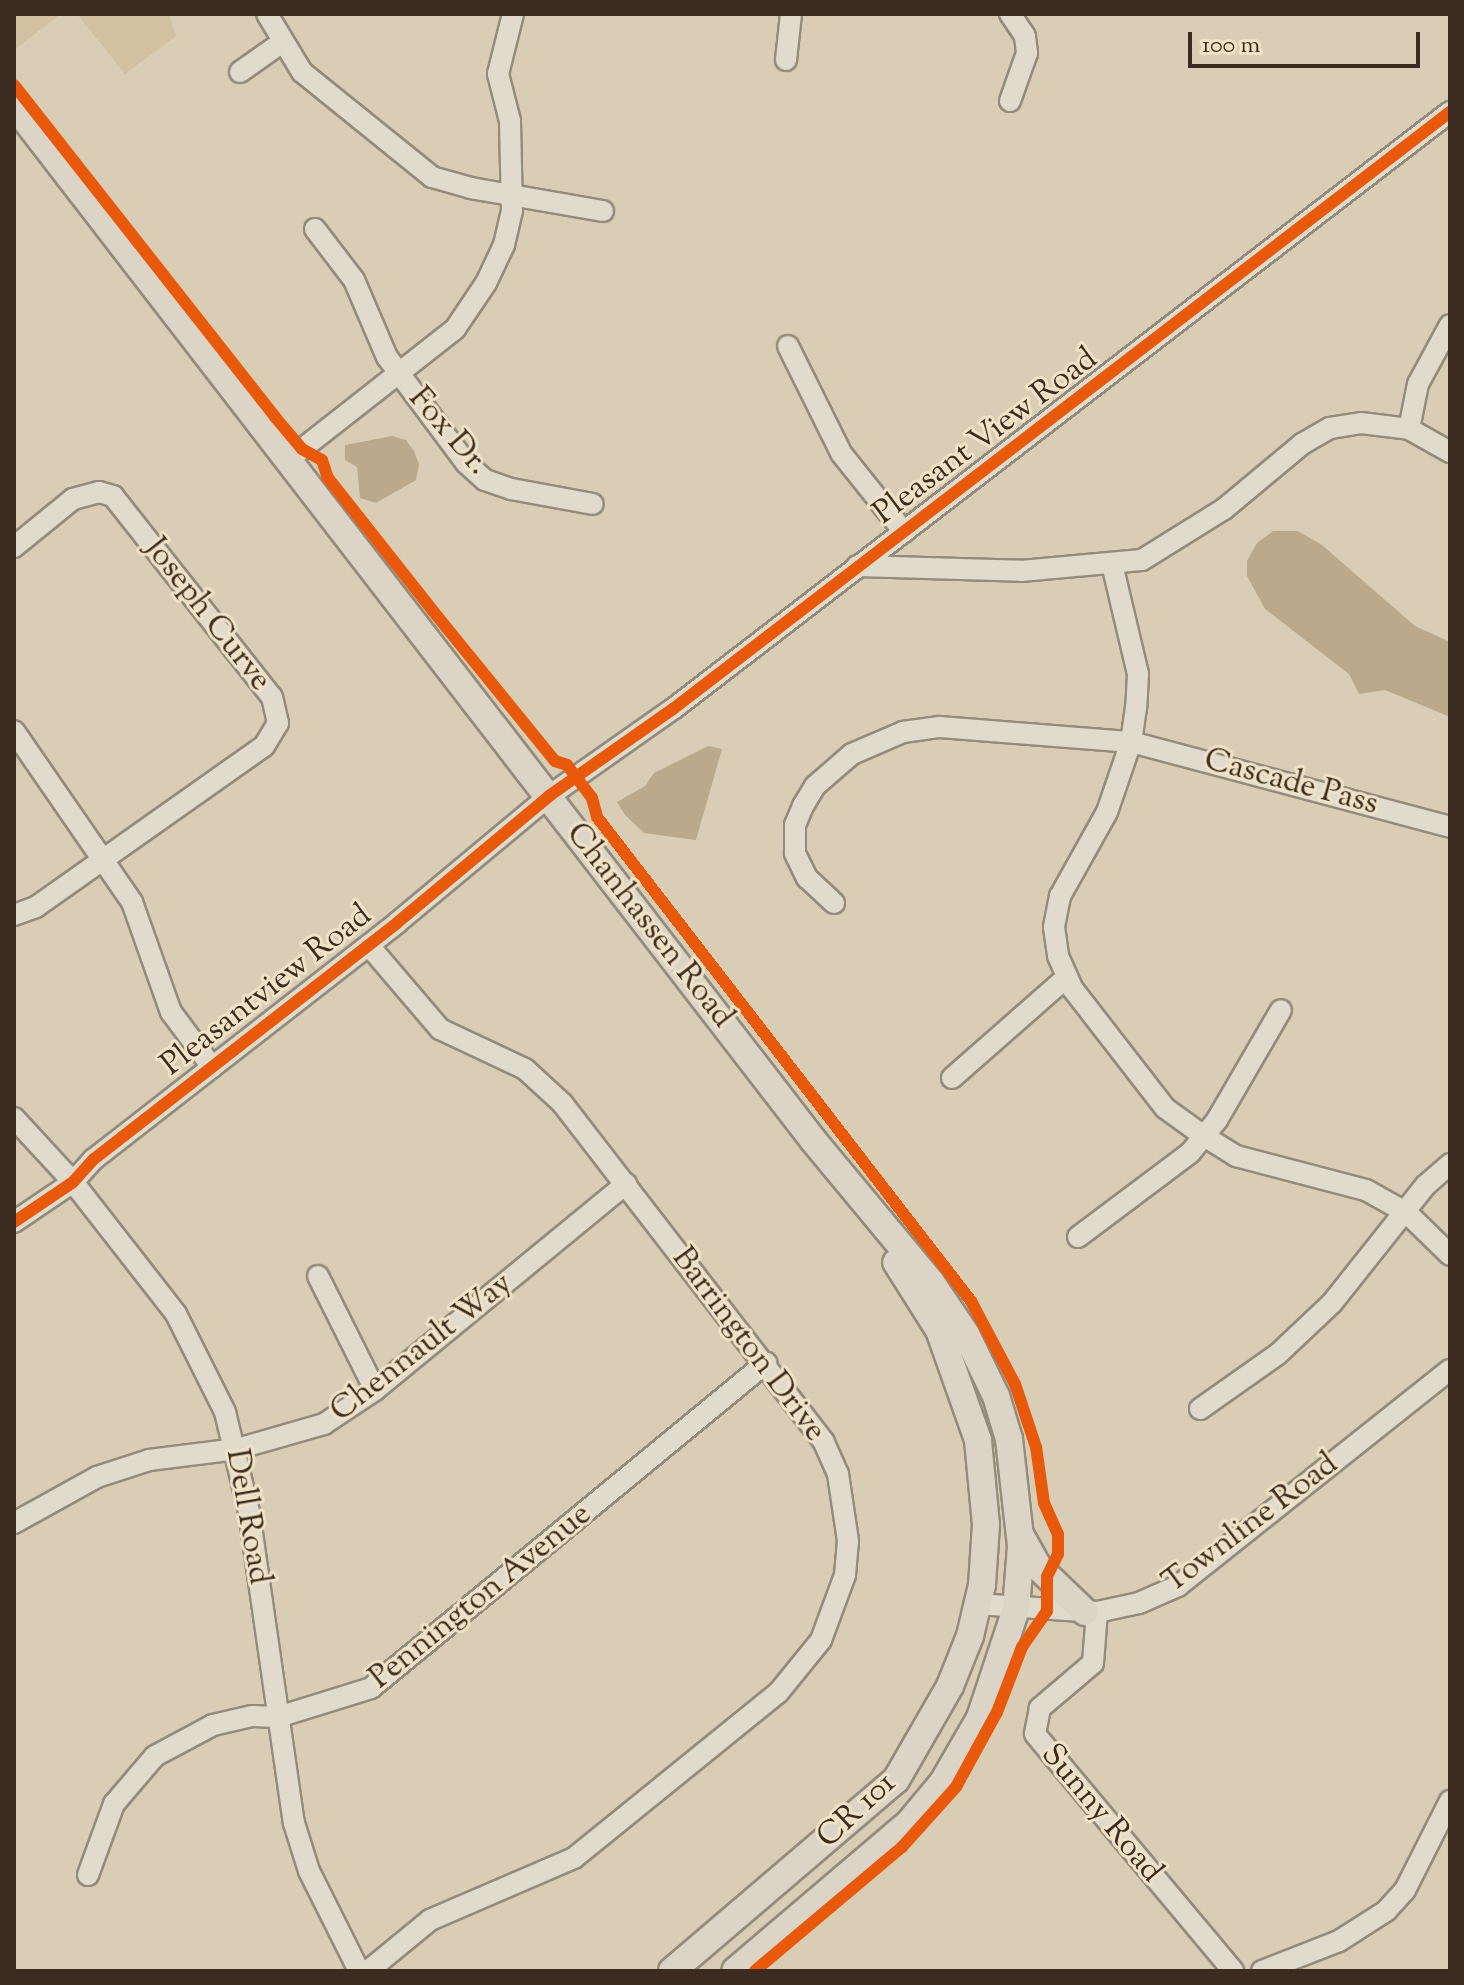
<!DOCTYPE html>
<style>
body{margin:0}
#map{position:relative;width:1464px;height:1985px;overflow:hidden;background:#d9ceb5;font-family:"Sorts Mill Goudy",serif}
div>[style]{position:absolute}
.green>*{inset:0;background:#d1c1a0}
.water>*{inset:0;background:#baaa8b}
.roads{filter:drop-shadow(2px 0 #938b7c) drop-shadow(-2px 0 #938b7c) drop-shadow(0 2px #938b7c) drop-shadow(0 -2px #938b7c)}
.minor>*{height:20px;margin:-10px;padding:0 10px;transform-origin:10px;border-radius:10px;background:#e1dbce}
.major>*{height:26px;margin:-13px;padding:0 13px;transform-origin:13px;border-radius:13px;background:#dcd5c7}
.cycleway>*{height:12px;margin:-6px;padding:0 6px;transform-origin:6px;border-radius:6px;background:#e8590c}
span{translate:-50% -50%;white-space:nowrap;text-align:center;line-height:1.15;-webkit-text-stroke:6px #f0e3c5;paint-order:stroke}
.street-label{font-size:32px;color:#3b2b21}
.frame{position:absolute;inset:0;border:16px solid #3b2b21;pointer-events:none}
.scale{position:absolute;left:1188px;top:32px;width:232px;height:36px;box-sizing:border-box;border:4px solid #3b2b21;border-top:0;padding-left:10px;font-size:24px;line-height:28px;white-space:nowrap;color:#3b2b21;-webkit-text-stroke:6px #f0e3c5;paint-order:stroke}
</style>
<div id="map">
<div class="green">
<i style="clip-path:polygon(14px 14px,61px 14px,14px 50px)"></i>
<i style="clip-path:polygon(77px 14px,169px 14px,176px 36px,125px 74px)"></i>
</div>
<div class="water">
<i style="clip-path:polygon(392px 436px,406px 440px,414px 451px,419px 464px,416px 480px,376px 503px,360px 498px,357px 467px,345px 460px,345px 445px)"></i>
<i style="clip-path:polygon(1273px 531px,1298px 531px,1322px 545px,1415px 626px,1450px 642px,1450px 717px,1385px 690px,1359px 694px,1349px 674px,1265px 609px,1247px 576px,1247px 561px,1257px 543px)"></i>
<i style="clip-path:polygon(708px 746px,722px 749px,696px 840px,644px 833px,625px 815px,617px 802px,645px 786px,654px 773px)"></i>
</div>
<div class="roads">
<div class="minor">
<i style="left:267px;top:14px;width:68px;rotate:58.9deg"></i>
<i style="left:302px;top:72px;width:167px;rotate:38.9deg"></i>
<i style="left:432px;top:177px;width:41px;rotate:15.8deg"></i>
<i style="left:471px;top:188px;width:134px;rotate:9.9deg"></i>
<i style="left:786px;top:60px;width:46px;rotate:-83.8deg"></i>
<i style="left:240px;top:72px;width:50px;rotate:-35.3deg"></i>
<i style="left:1010px;top:101px;width:51px;rotate:-70.5deg"></i>
<i style="left:1027px;top:53px;width:17px;rotate:-97deg"></i>
<i style="left:1025px;top:36px;width:27px;rotate:-124deg"></i>
<i style="left:315px;top:229px;width:64px;rotate:52.6deg"></i>
<i style="left:354px;top:280px;width:84px;rotate:66.8deg"></i>
<i style="left:387px;top:357px;width:132px;rotate:53.3deg"></i>
<i style="left:466px;top:463px;width:25px;rotate:42deg"></i>
<i style="left:485px;top:480px;width:28px;rotate:19deg"></i>
<i style="left:511px;top:489px;width:83px;rotate:10.4deg"></i>
<i style="left:788px;top:346px;width:119px;rotate:63.6deg"></i>
<i style="left:841px;top:453px;width:101px;rotate:51.4deg"></i>
<i style="left:1409px;top:429px;width:46px;rotate:-78.7deg"></i>
<i style="left:1418px;top:384px;width:67px;rotate:-61.5deg"></i>
<i style="left:288px;top:460px;width:212px;rotate:-38.1deg"></i>
<i style="left:455px;top:329px;width:55px;rotate:-56deg"></i>
<i style="left:486px;top:283px;width:42px;rotate:-64.7deg"></i>
<i style="left:504px;top:245px;width:35px;rotate:-77deg"></i>
<i style="left:512px;top:211px;width:90px;rotate:-91.3deg"></i>
<i style="left:510px;top:121px;width:49px;rotate:-104.3deg"></i>
<i style="left:498px;top:74px;width:62px;rotate:-76deg"></i>
<i style="left:14px;top:547px;width:76px;rotate:-39.1deg"></i>
<i style="left:73px;top:499px;width:27px;rotate:-15deg"></i>
<i style="left:99px;top:492px;width:15px;rotate:16deg"></i>
<i style="left:113px;top:496px;width:256px;rotate:51.7deg"></i>
<i style="left:272px;top:697px;width:27px;rotate:77deg"></i>
<i style="left:278px;top:723px;width:27px;rotate:121deg"></i>
<i style="left:264px;top:746px;width:279px;rotate:144.8deg"></i>
<i style="left:36px;top:907px;width:23px;rotate:160deg"></i>
<i style="left:1112px;top:564px;width:113px;rotate:76.7deg"></i>
<i style="left:1138px;top:674px;width:33px;rotate:93deg"></i>
<i style="left:1136px;top:707px;width:35px;rotate:98deg"></i>
<i style="left:1131px;top:742px;width:74px;rotate:108.9deg"></i>
<i style="left:1107px;top:812px;width:96px;rotate:119.2deg"></i>
<i style="left:1060px;top:896px;width:32px;rotate:101deg"></i>
<i style="left:1054px;top:927px;width:29px;rotate:82deg"></i>
<i style="left:1058px;top:956px;width:35px;rotate:66deg"></i>
<i style="left:1072px;top:988px;width:152px;rotate:52.2deg"></i>
<i style="left:1165px;top:1108px;width:48px;rotate:35.7deg"></i>
<i style="left:1204px;top:1136px;width:38px;rotate:32deg"></i>
<i style="left:1236px;top:1156px;width:134px;rotate:14.7deg"></i>
<i style="left:1366px;top:1190px;width:47px;rotate:29.3deg"></i>
<i style="left:1407px;top:1213px;width:60px;rotate:44.3deg"></i>
<i style="left:857px;top:566px;width:164px;rotate:1.7deg"></i>
<i style="left:1021px;top:571px;width:121px;rotate:-5.2deg"></i>
<i style="left:1142px;top:560px;width:97px;rotate:-31.9deg"></i>
<i style="left:1224px;top:509px;width:102px;rotate:-39.8deg"></i>
<i style="left:1302px;top:444px;width:32px;rotate:-30deg"></i>
<i style="left:1330px;top:428px;width:31px;rotate:-9deg"></i>
<i style="left:1361px;top:423px;width:48px;rotate:7.1deg"></i>
<i style="left:1409px;top:429px;width:47px;rotate:29.3deg"></i>
<i style="left:14px;top:731px;width:208px;rotate:55.4deg"></i>
<i style="left:132px;top:902px;width:117px;rotate:70.5deg"></i>
<i style="left:171px;top:1012px;width:69px;rotate:53.3deg"></i>
<i style="left:834px;top:903px;width:37px;rotate:-137deg"></i>
<i style="left:807px;top:878px;width:28px;rotate:-116deg"></i>
<i style="left:795px;top:853px;width:28px;rotate:-90deg"></i>
<i style="left:795px;top:825px;width:21px;rotate:-67deg"></i>
<i style="left:803px;top:806px;width:23px;rotate:-59deg"></i>
<i style="left:815px;top:786px;width:49px;rotate:-40.9deg"></i>
<i style="left:852px;top:754px;width:56px;rotate:-23.3deg"></i>
<i style="left:903px;top:732px;width:37px;rotate:-8deg"></i>
<i style="left:940px;top:727px;width:192px;rotate:4.5deg"></i>
<i style="left:1131px;top:742px;width:330px;rotate:14.9deg"></i>
<i style="left:952px;top:1078px;width:153px;rotate:-41.3deg"></i>
<i style="left:14px;top:1118px;width:87px;rotate:47.3deg"></i>
<i style="left:73px;top:1182px;width:167px;rotate:52deg"></i>
<i style="left:176px;top:1314px;width:110px;rotate:63.4deg"></i>
<i style="left:225px;top:1412px;width:103px;rotate:76.5deg"></i>
<i style="left:249px;top:1512px;width:314px;rotate:81.8deg"></i>
<i style="left:294px;top:1823px;width:50px;rotate:72.6deg"></i>
<i style="left:309px;top:1871px;width:112px;rotate:63.4deg"></i>
<i style="left:14px;top:1222px;width:71px;rotate:-34.1deg"></i>
<i style="left:73px;top:1182px;width:31px;rotate:-48deg"></i>
<i style="left:94px;top:1159px;width:385px;rotate:-37.9deg"></i>
<i style="left:398px;top:922px;width:197px;rotate:-39.8deg"></i>
<i style="left:549px;top:796px;width:151px;rotate:-35.1deg"></i>
<i style="left:673px;top:709px;width:980px;rotate:-37.54deg"></i>
<i style="left:1078px;top:1237px;width:140px;rotate:-36.9deg"></i>
<i style="left:1190px;top:1153px;width:43px;rotate:-50.7deg"></i>
<i style="left:1217px;top:1120px;width:127px;rotate:-59.8deg"></i>
<i style="left:318px;top:1276px;width:127px;rotate:63.4deg"></i>
<i style="left:1200px;top:1409px;width:95px;rotate:-35.2deg"></i>
<i style="left:1278px;top:1354px;width:74px;rotate:-43.4deg"></i>
<i style="left:1332px;top:1303px;width:151px;rotate:-51.5deg"></i>
<i style="left:1426px;top:1185px;width:32px;rotate:-41deg"></i>
<i style="left:14px;top:1523px;width:95px;rotate:-29deg"></i>
<i style="left:97px;top:1477px;width:55px;rotate:-18.1deg"></i>
<i style="left:149px;top:1460px;width:89px;rotate:-7.1deg"></i>
<i style="left:237px;top:1449px;width:91px;rotate:-16deg"></i>
<i style="left:324px;top:1424px;width:61px;rotate:-33.7deg"></i>
<i style="left:375px;top:1390px;width:325px;rotate:-39.4deg"></i>
<i style="left:977px;top:1604px;width:120px;rotate:3.8deg"></i>
<i style="left:1097px;top:1612px;width:43px;rotate:-12.1deg"></i>
<i style="left:1139px;top:1603px;width:43px;rotate:-23.6deg"></i>
<i style="left:1178px;top:1586px;width:347px;rotate:-38.5deg"></i>
<i style="left:1097px;top:1612px;width:51px;rotate:94.5deg"></i>
<i style="left:1093px;top:1663px;width:70px;rotate:139.7deg"></i>
<i style="left:1040px;top:1708px;width:26px;rotate:101deg"></i>
<i style="left:1035px;top:1734px;width:309px;rotate:50.1deg"></i>
<i style="left:88px;top:1875px;width:76px;rotate:-69.9deg"></i>
<i style="left:114px;top:1804px;width:63px;rotate:-49.5deg"></i>
<i style="left:155px;top:1756px;width:66px;rotate:-28.1deg"></i>
<i style="left:213px;top:1725px;width:40px;rotate:-13deg"></i>
<i style="left:252px;top:1716px;width:26px;rotate:2deg"></i>
<i style="left:278px;top:1717px;width:97px;rotate:-17.3deg"></i>
<i style="left:371px;top:1688px;width:512px;rotate:-39.45deg"></i>
<i style="left:368px;top:1971px;width:80px;rotate:-39.4deg"></i>
<i style="left:430px;top:1920px;width:157px;rotate:-23.3deg"></i>
<i style="left:574px;top:1858px;width:262px;rotate:-39deg"></i>
<i style="left:778px;top:1693px;width:68px;rotate:-50.9deg"></i>
<i style="left:821px;top:1640px;width:69px;rotate:-69.7deg"></i>
<i style="left:845px;top:1575px;width:34px;rotate:-85deg"></i>
<i style="left:848px;top:1541px;width:68px;rotate:-98.5deg"></i>
<i style="left:838px;top:1474px;width:35px;rotate:-114deg"></i>
<i style="left:824px;top:1442px;width:428px;rotate:-127.7deg"></i>
<i style="left:562px;top:1103px;width:50px;rotate:-137.4deg"></i>
<i style="left:525px;top:1069px;width:94px;rotate:-154.8deg"></i>
<i style="left:440px;top:1029px;width:109px;rotate:-130.5deg"></i>
<i style="left:1262px;top:1971px;width:83px;rotate:-21.3deg"></i>
<i style="left:1339px;top:1941px;width:56px;rotate:-32.6deg"></i>
<i style="left:1386px;top:1911px;width:28px;rotate:-48deg"></i>
<i style="left:1405px;top:1890px;width:100px;rotate:-63.2deg"></i>
</div>
<div class="major">
<i style="left:14px;top:105px;width:1308px;rotate:52.33deg"></i>
<i style="left:813px;top:1140px;width:185px;rotate:50.3deg"></i>
<i style="left:931px;top:1282px;width:63px;rotate:56.1deg"></i>
<i style="left:966px;top:1334px;width:69px;rotate:64.2deg"></i>
<i style="left:996px;top:1396px;width:45px;rotate:73.2deg"></i>
<i style="left:1009px;top:1439px;width:108px;rotate:83.6deg"></i>
<i style="left:1021px;top:1546px;width:63px;rotate:94.5deg"></i>
<i style="left:1016px;top:1609px;width:115px;rotate:108.3deg"></i>
<i style="left:980px;top:1718px;width:74px;rotate:120deg"></i>
<i style="left:943px;top:1782px;width:53px;rotate:129.7deg"></i>
<i style="left:909px;top:1823px;width:228px;rotate:139.6deg"></i>
<i style="left:1021px;top:1536px;width:35px;rotate:61deg"></i>
<i style="left:1038px;top:1567px;width:65px;rotate:43.8deg"></i>
<i style="left:672px;top:1971px;width:294px;rotate:-40.5deg"></i>
<i style="left:896px;top:1780px;width:108px;rotate:-60.1deg"></i>
<i style="left:950px;top:1686px;width:54px;rotate:-68.2deg"></i>
<i style="left:970px;top:1636px;width:52px;rotate:-76.8deg"></i>
<i style="left:982px;top:1585px;width:60px;rotate:-86.2deg"></i>
<i style="left:986px;top:1525px;width:85px;rotate:-95.4deg"></i>
<i style="left:978px;top:1440px;width:117px;rotate:-109.5deg"></i>
<i style="left:939px;top:1330px;width:80px;rotate:-122.3deg"></i>
</div>
</div>
<div class="cycleway">
<i style="left:14px;top:85px;width:422px;rotate:51.8deg"></i>
<i style="left:275px;top:417px;width:42px;rotate:49.8deg"></i>
<i style="left:302px;top:449px;width:23px;rotate:29deg"></i>
<i style="left:322px;top:460px;width:19px;rotate:72deg"></i>
<i style="left:328px;top:478px;width:169px;rotate:51.7deg"></i>
<i style="left:433px;top:611px;width:193px;rotate:50.9deg"></i>
<i style="left:555px;top:761px;width:13px;rotate:18deg"></i>
<i style="left:567px;top:765px;width:41px;rotate:52.9deg"></i>
<i style="left:592px;top:798px;width:20px;rotate:75deg"></i>
<i style="left:597px;top:817px;width:612px;rotate:52.31deg"></i>
<i style="left:971px;top:1301px;width:94px;rotate:62.1deg"></i>
<i style="left:1015px;top:1384px;width:66px;rotate:71.6deg"></i>
<i style="left:1036px;top:1447px;width:57px;rotate:81.9deg"></i>
<i style="left:1044px;top:1503px;width:34px;rotate:66deg"></i>
<i style="left:1058px;top:1534px;width:20px;rotate:90deg"></i>
<i style="left:1058px;top:1554px;width:25px;rotate:116deg"></i>
<i style="left:1047px;top:1577px;width:34px;rotate:90deg"></i>
<i style="left:1047px;top:1611px;width:44px;rotate:124.8deg"></i>
<i style="left:1022px;top:1647px;width:70px;rotate:111deg"></i>
<i style="left:997px;top:1712px;width:85px;rotate:118.7deg"></i>
<i style="left:956px;top:1787px;width:81px;rotate:132deg"></i>
<i style="left:902px;top:1847px;width:192px;rotate:139.9deg"></i>
<i style="left:14px;top:1222px;width:71px;rotate:-34.1deg"></i>
<i style="left:73px;top:1182px;width:31px;rotate:-48deg"></i>
<i style="left:94px;top:1159px;width:385px;rotate:-37.9deg"></i>
<i style="left:398px;top:922px;width:197px;rotate:-39.8deg"></i>
<i style="left:549px;top:796px;width:151px;rotate:-35.1deg"></i>
<i style="left:673px;top:709px;width:980px;rotate:-37.54deg"></i>
</div>
<div class="street-label">
<span style="left:448px;top:432px;rotate:49deg">Fox Dr.</span>
<span style="left:986px;top:437px;rotate:-37deg">Pleasant View Road</span>
<span style="left:207px;top:615px;rotate:52deg">Joseph Curve</span>
<span style="left:1291px;top:783px;rotate:15deg">Cascade Pass</span>
<span style="left:649px;top:926px;rotate:52deg">Chanhassen Road</span>
<span style="left:267px;top:991px;rotate:-38deg">Pleasantview Road</span>
<span style="left:748px;top:1345px;rotate:53deg">Barrington Drive</span>
<span style="left:422px;top:1348px;rotate:-38deg">Chennault Way</span>
<span style="left:247px;top:1517px;rotate:80deg">Dell Road</span>
<span style="left:1251px;top:1524px;rotate:-37deg">Townline Road</span>
<span style="left:481px;top:1597px;rotate:-39deg">Pennington Avenue</span>
<span style="left:857px;top:1811px;rotate:-43deg">CR 101</span>
<span style="left:1101px;top:1814px;rotate:50deg">Sunny Road</span>
</div>
<div class="frame"></div>
<div class="scale">100 m</div>
</div>
